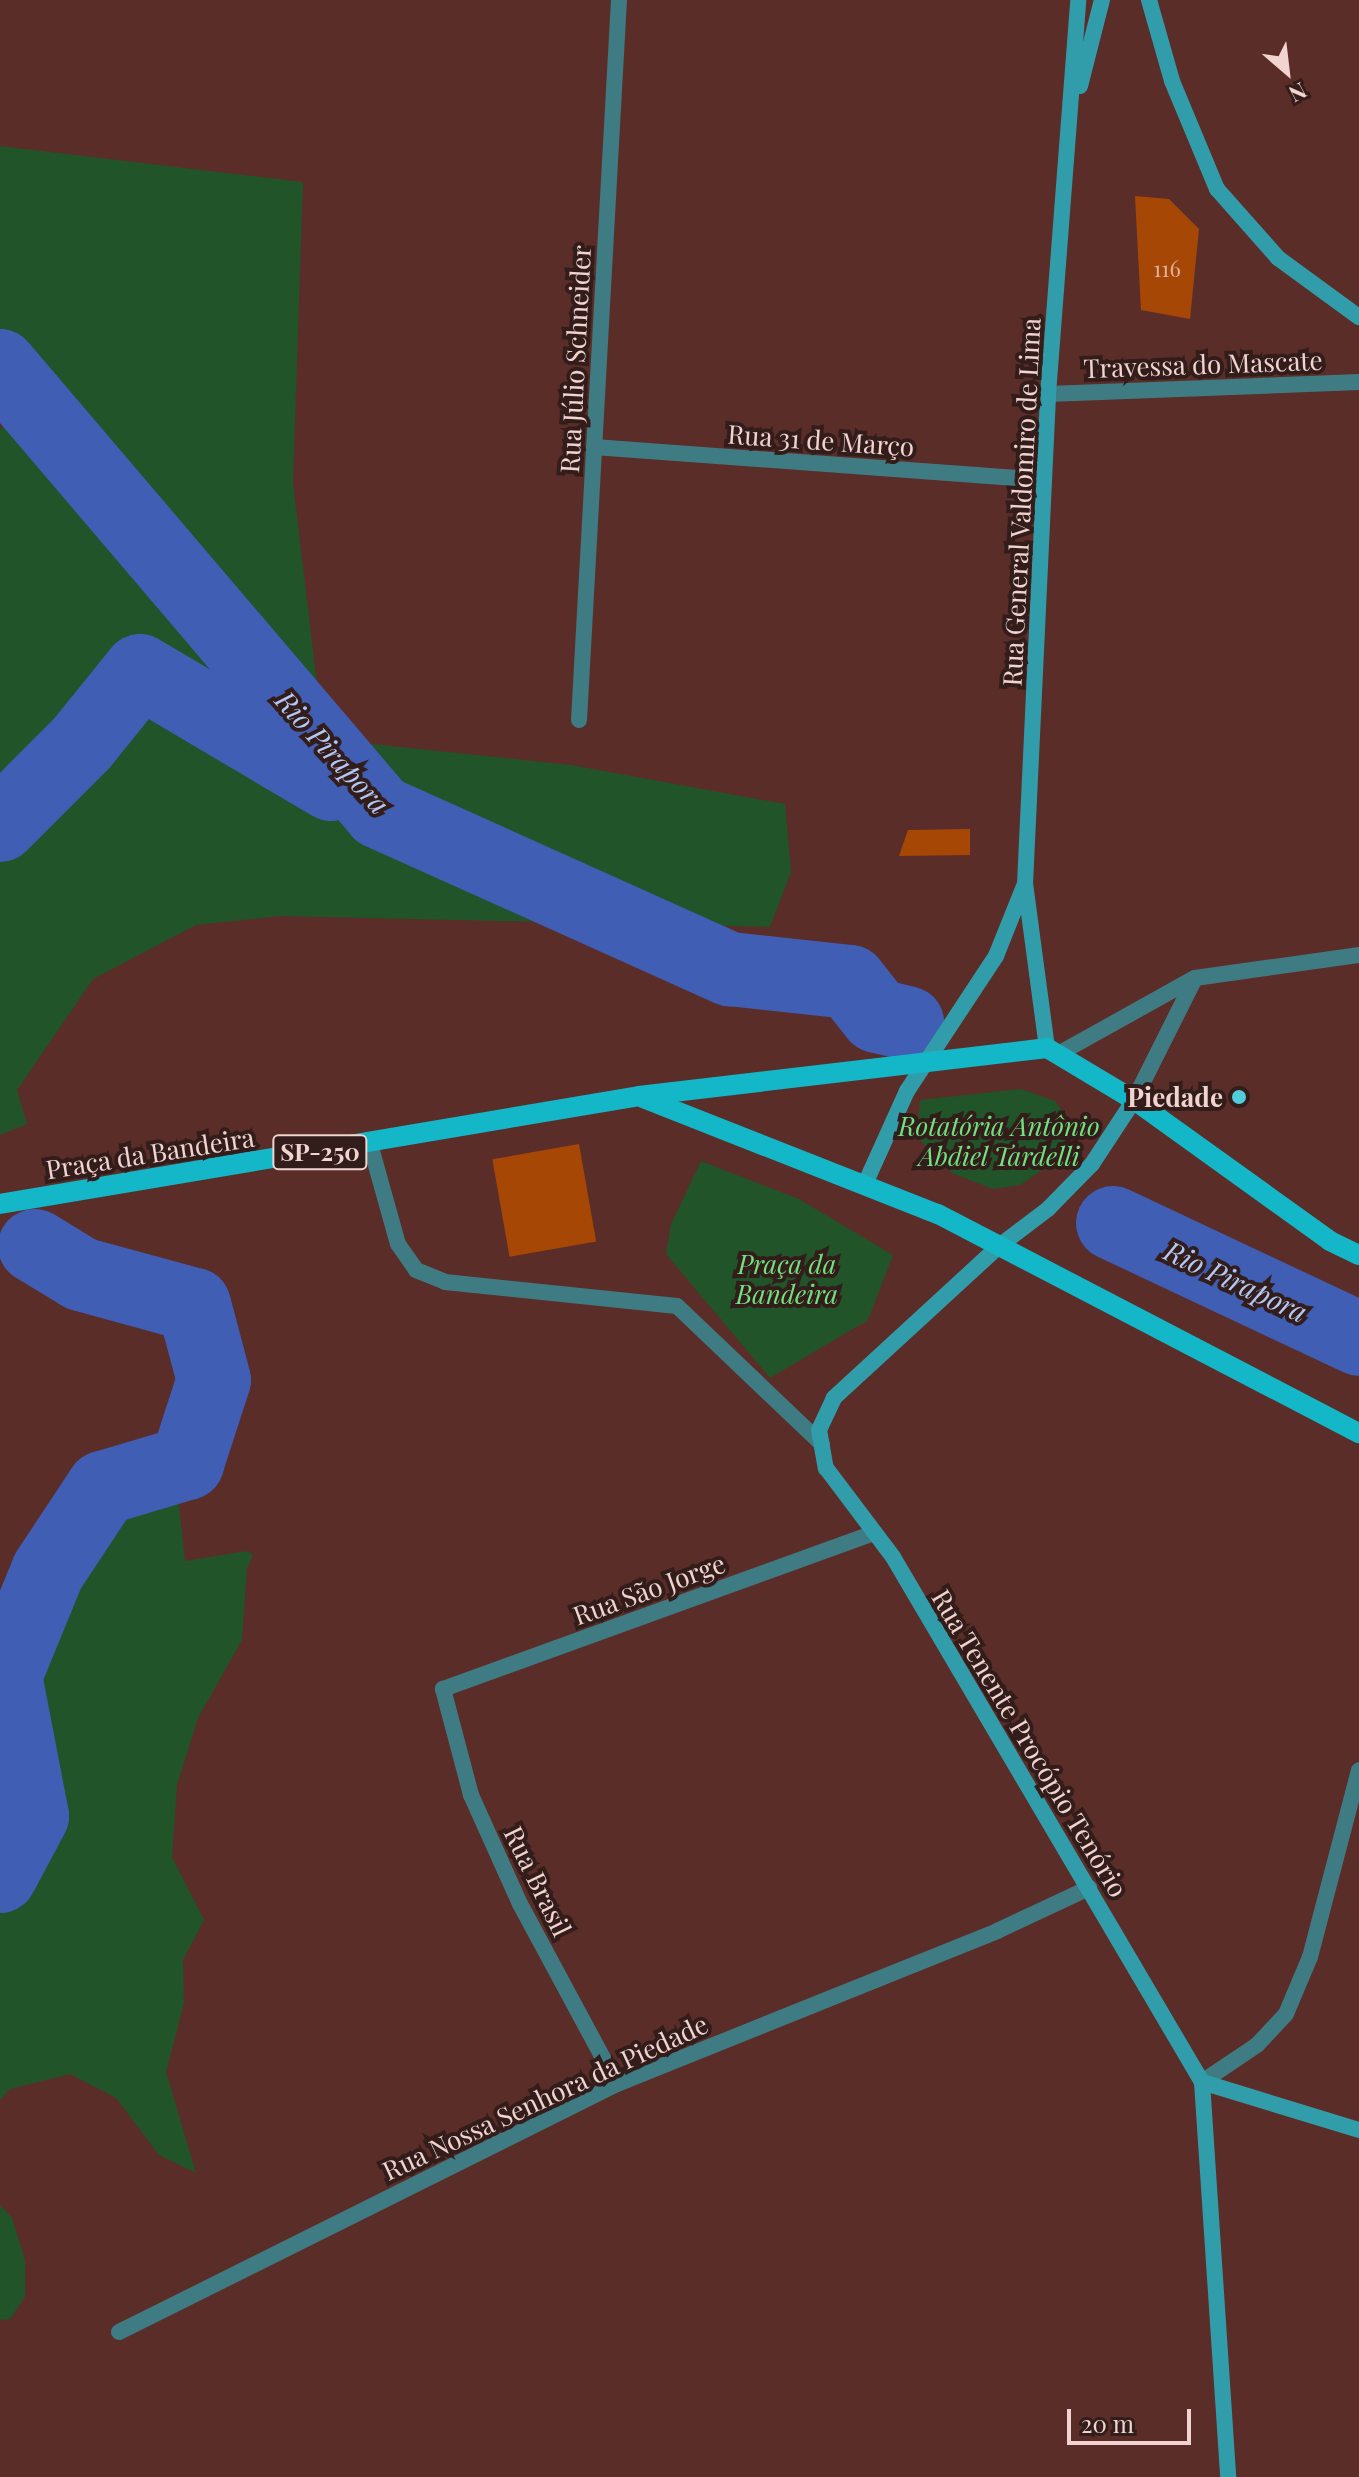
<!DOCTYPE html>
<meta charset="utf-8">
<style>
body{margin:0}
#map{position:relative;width:1359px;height:2477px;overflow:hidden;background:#5b2d29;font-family:"Playfair Display",serif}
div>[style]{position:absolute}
.green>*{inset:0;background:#215428}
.river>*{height:74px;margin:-37px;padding:0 37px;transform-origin:37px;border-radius:37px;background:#3f5eb4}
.building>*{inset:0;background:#a64705;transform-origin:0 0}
.lane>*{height:16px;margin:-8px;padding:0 8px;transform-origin:8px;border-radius:8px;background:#3f7b83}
.street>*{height:16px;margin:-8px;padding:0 8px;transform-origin:8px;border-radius:8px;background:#3f7b83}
.secondary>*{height:16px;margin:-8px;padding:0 8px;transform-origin:8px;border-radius:8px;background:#329daa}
.primary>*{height:20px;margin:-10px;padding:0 10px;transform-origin:10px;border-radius:10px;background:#13b7c8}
.dots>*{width:22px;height:22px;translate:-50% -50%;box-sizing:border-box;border:4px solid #321d1b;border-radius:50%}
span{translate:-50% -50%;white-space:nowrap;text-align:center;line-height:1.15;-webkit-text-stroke:8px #321d1b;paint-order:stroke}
.number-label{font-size:22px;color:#deb09d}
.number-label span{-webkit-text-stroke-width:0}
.shield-label span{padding:2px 6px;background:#321d1b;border:2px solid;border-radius:6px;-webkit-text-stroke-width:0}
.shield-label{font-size:24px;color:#f1d3d0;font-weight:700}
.street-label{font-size:26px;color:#f1d3d0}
.poi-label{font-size:26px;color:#f1d3d0;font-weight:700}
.right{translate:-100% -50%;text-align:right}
.park-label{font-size:26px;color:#71e27f;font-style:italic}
.water-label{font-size:28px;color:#b4c8f6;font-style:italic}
.north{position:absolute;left:1247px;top:32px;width:80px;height:80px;-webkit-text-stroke:6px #321d1b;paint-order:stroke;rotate:152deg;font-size:22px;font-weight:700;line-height:32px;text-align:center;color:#f1d3d0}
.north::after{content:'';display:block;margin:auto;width:28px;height:36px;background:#f1d3d0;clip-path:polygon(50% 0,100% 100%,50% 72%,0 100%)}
.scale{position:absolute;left:1067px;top:2409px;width:124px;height:36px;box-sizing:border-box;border:4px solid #f1d3d0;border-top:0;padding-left:10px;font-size:24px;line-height:28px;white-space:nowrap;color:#f1d3d0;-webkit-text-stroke:6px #321d1b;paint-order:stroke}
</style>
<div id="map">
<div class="green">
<i style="clip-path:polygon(0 146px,303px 182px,293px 483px,322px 726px,353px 742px,571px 765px,785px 804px,791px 872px,770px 927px,280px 916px,196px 925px,93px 979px,17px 1090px,27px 1124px,0 1135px,0 431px,6px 414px,0 409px)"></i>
<i style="clip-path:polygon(1021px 1089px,1055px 1101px,1078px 1131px,1054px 1162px,1020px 1185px,993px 1189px,952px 1173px,917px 1137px,920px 1100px)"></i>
<i style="clip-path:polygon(701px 1161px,799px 1199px,893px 1255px,868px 1320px,770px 1378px,666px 1254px,671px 1224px)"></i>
<i style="clip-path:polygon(148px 1456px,177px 1487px,185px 1561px,247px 1551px,253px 1555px,247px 1568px,242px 1640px,198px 1718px,177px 1785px,172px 1857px,204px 1920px,183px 1960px,184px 2003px,166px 2072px,196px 2173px,159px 2155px,116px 2098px,70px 2074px,10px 2089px,0 2100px,0 1655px,25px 1617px,72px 1515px,120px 1459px)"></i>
<i style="clip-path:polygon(0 2205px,12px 2218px,25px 2260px,25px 2297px,10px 2319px,0 2320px)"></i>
</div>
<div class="river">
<i style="left:0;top:366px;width:586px;rotate:49.57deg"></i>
<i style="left:380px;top:812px;width:384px;rotate:24.2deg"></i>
<i style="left:730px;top:969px;width:121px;rotate:6.2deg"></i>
<i style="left:850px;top:982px;width:43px;rotate:51.5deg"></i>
<i style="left:877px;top:1016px;width:31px;rotate:13deg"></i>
<i style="left:0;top:825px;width:116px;rotate:-45deg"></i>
<i style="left:82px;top:743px;width:92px;rotate:-51.1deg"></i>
<i style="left:140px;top:671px;width:222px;rotate:30.6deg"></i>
<i style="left:1113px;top:1223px;width:272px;rotate:25.2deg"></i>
<i style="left:0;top:1876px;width:68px;rotate:-61.9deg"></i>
<i style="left:32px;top:1816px;width:143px;rotate:-100.9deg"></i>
<i style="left:5px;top:1676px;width:113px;rotate:-67.7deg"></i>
<i style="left:48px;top:1571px;width:100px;rotate:-56.5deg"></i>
<i style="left:103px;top:1488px;width:88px;rotate:-16.6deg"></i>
<i style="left:187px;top:1463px;width:87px;rotate:-72deg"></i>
<i style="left:214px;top:1380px;width:78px;rotate:-104.9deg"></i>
<i style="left:194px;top:1305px;width:117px;rotate:-164.7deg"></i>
<i style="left:81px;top:1274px;width:54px;rotate:-148.7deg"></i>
</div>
<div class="building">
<i style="clip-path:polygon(1135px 196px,1169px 199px,1199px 229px,1190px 319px,1141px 310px)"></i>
<i style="clip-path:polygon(970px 829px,970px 855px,899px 856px,908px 830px)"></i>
<i style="left:579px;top:1144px;width:99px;height:88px;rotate:80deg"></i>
</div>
<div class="lane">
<i style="left:370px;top:1144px;width:104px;rotate:74.4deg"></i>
<i style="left:398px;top:1244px;width:32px;rotate:55deg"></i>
<i style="left:416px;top:1270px;width:31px;rotate:22deg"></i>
<i style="left:445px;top:1282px;width:233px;rotate:5.9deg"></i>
<i style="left:677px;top:1306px;width:200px;rotate:43.6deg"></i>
</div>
<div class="street">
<i style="left:1048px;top:394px;width:311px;rotate:-2.2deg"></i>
<i style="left:594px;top:447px;width:451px;rotate:4.2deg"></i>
<i style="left:579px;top:720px;width:721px;rotate:-86.82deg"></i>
<i style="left:1060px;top:1053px;width:154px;rotate:-29.1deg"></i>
<i style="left:1195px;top:978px;width:166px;rotate:-8deg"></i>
<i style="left:1134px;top:1100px;width:136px;rotate:-63.4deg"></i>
<i style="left:1202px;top:2082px;width:66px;rotate:-33.9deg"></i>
<i style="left:1257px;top:2045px;width:42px;rotate:-46.9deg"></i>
<i style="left:1286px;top:2014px;width:62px;rotate:-67.2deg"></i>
<i style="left:1310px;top:1957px;width:193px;rotate:-75.3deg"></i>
<i style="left:617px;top:2084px;width:204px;rotate:-118.3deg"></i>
<i style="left:520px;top:1904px;width:120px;rotate:-114.2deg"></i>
<i style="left:471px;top:1795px;width:110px;rotate:-104.8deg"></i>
<i style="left:443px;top:1689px;width:456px;rotate:-19.9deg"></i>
<i style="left:119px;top:2332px;width:556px;rotate:-26.47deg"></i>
<i style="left:617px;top:2084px;width:410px;rotate:-21.9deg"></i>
<i style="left:997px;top:1931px;width:102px;rotate:-25.1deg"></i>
</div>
<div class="secondary">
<i style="left:1149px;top:0;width:84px;rotate:74.1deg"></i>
<i style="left:1172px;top:81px;width:117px;rotate:67.4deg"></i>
<i style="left:1217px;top:189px;width:92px;rotate:48.5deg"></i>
<i style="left:1278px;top:258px;width:100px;rotate:36.1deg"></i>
<i style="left:1080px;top:86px;width:89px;rotate:-75.7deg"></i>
<i style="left:1047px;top:1048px;width:165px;rotate:-97.6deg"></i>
<i style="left:1025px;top:884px;width:491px;rotate:-87.3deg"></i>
<i style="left:1048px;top:394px;width:395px;rotate:-85.6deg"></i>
<i style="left:1134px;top:1100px;width:77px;rotate:123.3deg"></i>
<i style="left:1092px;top:1164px;width:63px;rotate:134.4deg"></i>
<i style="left:1048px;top:1209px;width:63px;rotate:142.8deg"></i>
<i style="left:998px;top:1247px;width:223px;rotate:137.4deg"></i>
<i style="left:834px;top:1398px;width:35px;rotate:115deg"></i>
<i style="left:819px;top:1430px;width:39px;rotate:80deg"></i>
<i style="left:826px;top:1468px;width:111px;rotate:53deg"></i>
<i style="left:893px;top:1557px;width:609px;rotate:59.52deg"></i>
<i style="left:1202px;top:2082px;width:396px;rotate:86.2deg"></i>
<i style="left:865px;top:1184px;width:102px;rotate:-65.7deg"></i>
<i style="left:907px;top:1091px;width:162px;rotate:-56.6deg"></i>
<i style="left:996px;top:956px;width:75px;rotate:-68.2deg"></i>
<i style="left:1202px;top:2082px;width:164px;rotate:17deg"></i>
</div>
<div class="primary">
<i style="left:643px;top:1098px;width:317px;rotate:21.5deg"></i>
<i style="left:938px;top:1214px;width:475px;rotate:27.5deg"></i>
<i style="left:0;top:1204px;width:648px;rotate:-9.59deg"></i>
<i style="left:639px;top:1096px;width:411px;rotate:-6.7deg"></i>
<i style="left:1047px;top:1048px;width:101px;rotate:30.9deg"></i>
<i style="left:1134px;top:1100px;width:241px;rotate:35.7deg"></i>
<i style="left:1330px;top:1241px;width:32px;rotate:26deg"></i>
</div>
<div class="dots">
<i style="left:1239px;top:1097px;background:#52cbda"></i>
</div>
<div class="number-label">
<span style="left:1167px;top:269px">116</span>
</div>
<div class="shield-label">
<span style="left:320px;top:1152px">SP-250</span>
</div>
<div class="street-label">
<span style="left:575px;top:359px;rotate:-87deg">Rua Júlio Schneider</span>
<span style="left:1203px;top:364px;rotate:-2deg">Travessa do Mascate</span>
<span style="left:821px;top:440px;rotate:4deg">Rua 31 de Março</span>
<span style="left:1021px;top:502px;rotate:-87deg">Rua General Valdomiro de Lima</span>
<span style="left:150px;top:1153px;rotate:-9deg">Praça da Bandeira</span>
<span style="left:649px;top:1589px;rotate:-20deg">Rua São Jorge</span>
<span style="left:1030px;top:1743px;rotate:59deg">Rua Tenente Procópio Tenório</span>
<span style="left:538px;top:1881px;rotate:64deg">Rua Brasil</span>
<span style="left:545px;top:2097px;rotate:-25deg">Rua Nossa Senhora da Piedade</span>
</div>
<div class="poi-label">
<span class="right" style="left:1223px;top:1097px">Piedade</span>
</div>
<div class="park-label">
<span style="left:999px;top:1141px">Rotatória Antônio<br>Abdiel Tardelli</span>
<span style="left:787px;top:1279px">Praça da<br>Bandeira</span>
</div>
<div class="water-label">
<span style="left:333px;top:752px;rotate:48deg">Rio Pirapora</span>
<span style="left:1236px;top:1281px;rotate:25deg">Rio Pirapora</span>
</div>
<div class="north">N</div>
<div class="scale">20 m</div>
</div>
